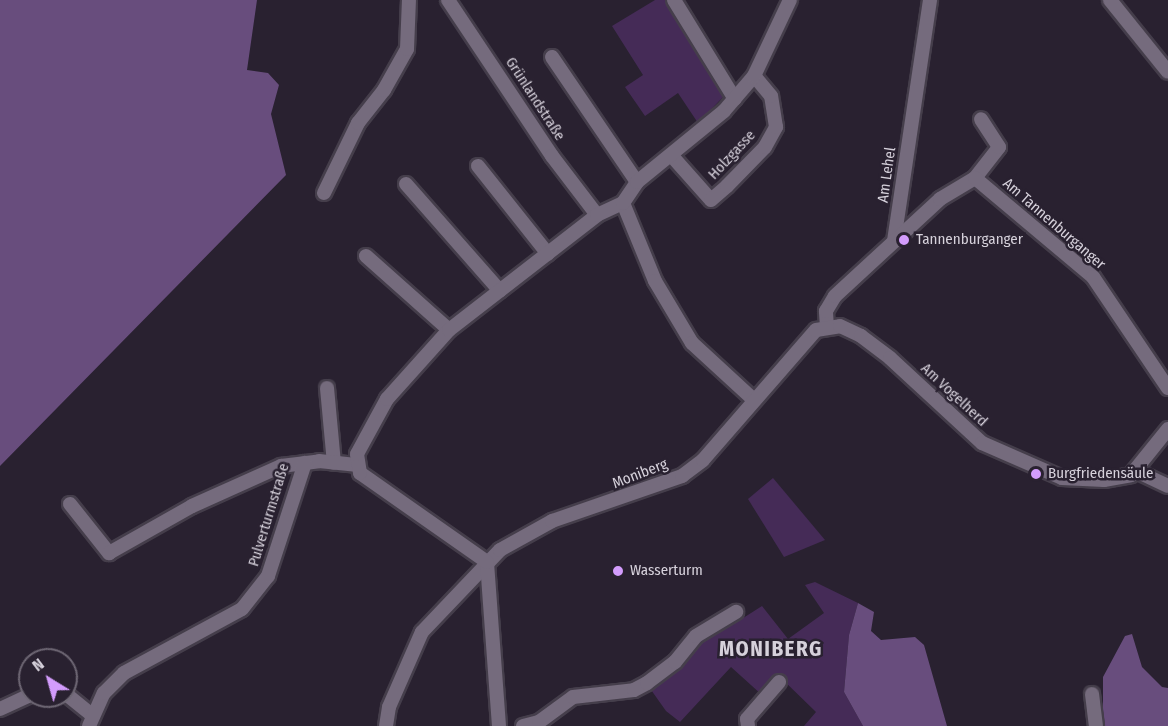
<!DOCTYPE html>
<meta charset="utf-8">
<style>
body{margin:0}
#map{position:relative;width:1168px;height:726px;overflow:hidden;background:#292130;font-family:"Fira Sans Condensed",sans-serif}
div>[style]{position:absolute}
.green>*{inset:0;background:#452b57}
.forest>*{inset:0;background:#684d7d}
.roads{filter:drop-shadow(2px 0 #453e4b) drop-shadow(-2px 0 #453e4b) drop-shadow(0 2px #453e4b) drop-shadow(0 -2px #453e4b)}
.street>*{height:14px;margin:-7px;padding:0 7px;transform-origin:7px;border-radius:7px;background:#756b7d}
.dots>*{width:16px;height:16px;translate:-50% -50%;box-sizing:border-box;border:3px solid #292130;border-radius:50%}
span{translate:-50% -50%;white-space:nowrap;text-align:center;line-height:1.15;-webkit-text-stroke:5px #292130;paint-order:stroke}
.street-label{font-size:15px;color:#d6d1db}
.poi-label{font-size:15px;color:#d6d1db}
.left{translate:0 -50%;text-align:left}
.district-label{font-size:21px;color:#d6d1db;font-weight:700;letter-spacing:1.5px}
.north{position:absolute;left:18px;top:648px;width:60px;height:60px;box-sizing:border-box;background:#292130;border:2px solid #6e6774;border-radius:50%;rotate:323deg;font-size:16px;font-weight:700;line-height:24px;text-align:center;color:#d6d1db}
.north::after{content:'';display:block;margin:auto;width:21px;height:27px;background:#d39cfc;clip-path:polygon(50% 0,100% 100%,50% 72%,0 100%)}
</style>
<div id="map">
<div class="green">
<i style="clip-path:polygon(655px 0,668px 0,726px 94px,698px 123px,678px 93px,645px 116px,625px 87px,643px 75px,612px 26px)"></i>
<i style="clip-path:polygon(773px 478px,825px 540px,784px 557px,748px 499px)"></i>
<i style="clip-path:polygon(815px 582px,858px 603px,849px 635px,844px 692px,863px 726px,804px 726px,816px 712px,780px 677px,762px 695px,731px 667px,680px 722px,666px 711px,649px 687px,671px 673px,699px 642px,712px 630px,740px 620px,762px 606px,788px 639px,824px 613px,805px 585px)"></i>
</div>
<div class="forest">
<i style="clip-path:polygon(0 0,257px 0,247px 70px,268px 73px,279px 85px,271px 114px,286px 175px,0 466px)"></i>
<i style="clip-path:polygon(858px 603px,874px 612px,871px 631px,881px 640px,915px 637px,924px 645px,947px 726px,863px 726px,844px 692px,849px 635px)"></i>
<i style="clip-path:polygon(1132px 634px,1142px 667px,1162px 687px,1168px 688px,1168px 726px,1103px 726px,1103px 677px,1125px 636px)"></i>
</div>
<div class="roads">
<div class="street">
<i style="left:448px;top:0;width:187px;rotate:56.3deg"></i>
<i style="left:552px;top:156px;width:74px;rotate:52.7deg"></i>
<i style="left:674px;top:0;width:116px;rotate:58.4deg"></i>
<i style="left:1110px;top:0;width:92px;rotate:51.1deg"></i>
<i style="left:552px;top:57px;width:151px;rotate:55.8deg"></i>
<i style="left:671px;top:155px;width:60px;rotate:48.4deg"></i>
<i style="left:711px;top:200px;width:21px;rotate:-41deg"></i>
<i style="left:727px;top:186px;width:54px;rotate:-45.7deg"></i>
<i style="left:765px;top:147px;width:23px;rotate:-61deg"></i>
<i style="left:776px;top:127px;width:31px;rotate:-99deg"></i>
<i style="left:771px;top:96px;width:26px;rotate:-130deg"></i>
<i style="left:478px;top:166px;width:112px;rotate:51.5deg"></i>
<i style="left:975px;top:178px;width:39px;rotate:-52deg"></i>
<i style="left:999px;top:147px;width:33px;rotate:-123deg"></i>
<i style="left:406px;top:184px;width:142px;rotate:48.7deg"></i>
<i style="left:324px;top:193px;width:78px;rotate:-64.1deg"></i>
<i style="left:358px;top:123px;width:42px;rotate:-51.8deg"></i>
<i style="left:384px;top:90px;width:47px;rotate:-60.7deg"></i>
<i style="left:407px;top:49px;width:49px;rotate:-87.7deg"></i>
<i style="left:623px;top:203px;width:84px;rotate:67.7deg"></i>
<i style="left:655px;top:281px;width:72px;rotate:59.2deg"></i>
<i style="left:692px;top:343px;width:84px;rotate:42.6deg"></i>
<i style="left:894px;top:241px;width:244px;rotate:-81.5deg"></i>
<i style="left:366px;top:256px;width:111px;rotate:41.7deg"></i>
<i style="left:827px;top:327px;width:16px;rotate:-94deg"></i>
<i style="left:826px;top:311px;width:17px;rotate:-59deg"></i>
<i style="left:835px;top:296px;width:143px;rotate:-42.7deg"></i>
<i style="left:940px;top:199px;width:41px;rotate:-31deg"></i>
<i style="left:975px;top:178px;width:154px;rotate:40deg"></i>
<i style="left:1093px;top:277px;width:134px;rotate:56deg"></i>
<i style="left:327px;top:388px;width:75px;rotate:84.7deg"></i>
<i style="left:1136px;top:471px;width:35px;rotate:25deg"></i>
<i style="left:70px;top:504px;width:63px;rotate:51.5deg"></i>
<i style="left:109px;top:553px;width:95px;rotate:-29.5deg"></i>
<i style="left:192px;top:506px;width:98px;rotate:-24.2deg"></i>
<i style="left:281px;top:466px;width:38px;rotate:-7deg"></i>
<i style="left:319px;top:461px;width:37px;rotate:6deg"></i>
<i style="left:66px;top:694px;width:32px;rotate:39deg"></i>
<i style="left:1092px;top:694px;width:32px;rotate:83deg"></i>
<i style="left:0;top:709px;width:33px;rotate:-25deg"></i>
<i style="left:89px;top:726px;width:36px;rotate:-66deg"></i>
<i style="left:104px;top:693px;width:28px;rotate:-45deg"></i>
<i style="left:124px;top:673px;width:134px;rotate:-28.5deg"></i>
<i style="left:242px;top:609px;width:42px;rotate:-51.8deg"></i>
<i style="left:268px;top:576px;width:119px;rotate:-71.9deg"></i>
<i style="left:386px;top:726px;width:19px;rotate:-81deg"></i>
<i style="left:389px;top:707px;width:82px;rotate:-66.3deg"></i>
<i style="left:422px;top:632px;width:113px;rotate:-46.4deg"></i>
<i style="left:500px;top:550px;width:60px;rotate:-29.1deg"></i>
<i style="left:552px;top:521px;width:138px;rotate:-19.1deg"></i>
<i style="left:682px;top:476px;width:26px;rotate:-37deg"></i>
<i style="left:703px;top:460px;width:172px;rotate:-49deg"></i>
<i style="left:816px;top:330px;width:24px;rotate:-9deg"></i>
<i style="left:840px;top:326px;width:23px;rotate:25deg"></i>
<i style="left:861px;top:336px;width:36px;rotate:37deg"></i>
<i style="left:890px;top:358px;width:125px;rotate:42.7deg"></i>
<i style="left:982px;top:443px;width:87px;rotate:23.6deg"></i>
<i style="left:1062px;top:478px;width:42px;rotate:2.7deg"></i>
<i style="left:1104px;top:480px;width:27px;rotate:-10deg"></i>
<i style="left:1131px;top:475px;width:59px;rotate:-51.2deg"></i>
<i style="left:499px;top:726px;width:164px;rotate:-94.2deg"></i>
<i style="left:487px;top:562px;width:155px;rotate:-145deg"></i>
<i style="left:360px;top:473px;width:19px;rotate:-99deg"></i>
<i style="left:357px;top:454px;width:63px;rotate:-61.4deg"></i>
<i style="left:387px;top:399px;width:93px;rotate:-48.1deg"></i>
<i style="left:449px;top:330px;width:187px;rotate:-37.8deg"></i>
<i style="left:597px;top:215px;width:29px;rotate:-25deg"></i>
<i style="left:623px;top:203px;width:25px;rotate:-56deg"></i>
<i style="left:637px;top:182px;width:112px;rotate:-39.2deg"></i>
<i style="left:724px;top:111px;width:46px;rotate:-49.4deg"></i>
<i style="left:754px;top:76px;width:84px;rotate:-64.7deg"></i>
<i style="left:523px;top:726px;width:16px;rotate:-14deg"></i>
<i style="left:539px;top:722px;width:42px;rotate:-36.3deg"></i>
<i style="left:573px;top:697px;width:61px;rotate:-6.5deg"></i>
<i style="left:634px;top:690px;width:15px;rotate:-28deg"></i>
<i style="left:647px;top:683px;width:35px;rotate:-37deg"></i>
<i style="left:675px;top:662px;width:33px;rotate:-51deg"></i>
<i style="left:696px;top:636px;width:47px;rotate:-31deg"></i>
<i style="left:748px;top:726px;width:7px;rotate:-98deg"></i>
<i style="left:747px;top:719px;width:49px;rotate:-49.1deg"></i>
</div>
</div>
<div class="dots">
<i style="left:904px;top:240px;background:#d39cfc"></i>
<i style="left:1036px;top:474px;background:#d39cfc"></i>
<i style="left:618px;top:571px;background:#d39cfc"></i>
</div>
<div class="street-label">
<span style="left:535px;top:99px;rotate:57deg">Grünlandstraße</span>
<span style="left:732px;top:155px;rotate:-47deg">Holzgasse</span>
<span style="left:887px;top:175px;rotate:-82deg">Am Lehel</span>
<span style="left:1054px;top:224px;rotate:41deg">Am Tannenburganger</span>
<span style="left:954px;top:395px;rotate:43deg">Am Vogelherd</span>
<span style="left:640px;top:474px;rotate:-21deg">Moniberg</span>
<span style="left:269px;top:515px;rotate:-73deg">Pulverturmstraße</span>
</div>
<div class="poi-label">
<span class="left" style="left:916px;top:240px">Tannenburganger</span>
<span class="left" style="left:1048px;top:474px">Burgfriedensäule</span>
<span class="left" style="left:630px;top:571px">Wasserturm</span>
</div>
<div class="district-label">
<span style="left:771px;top:649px">MONIBERG</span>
</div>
<div class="north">N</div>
</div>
